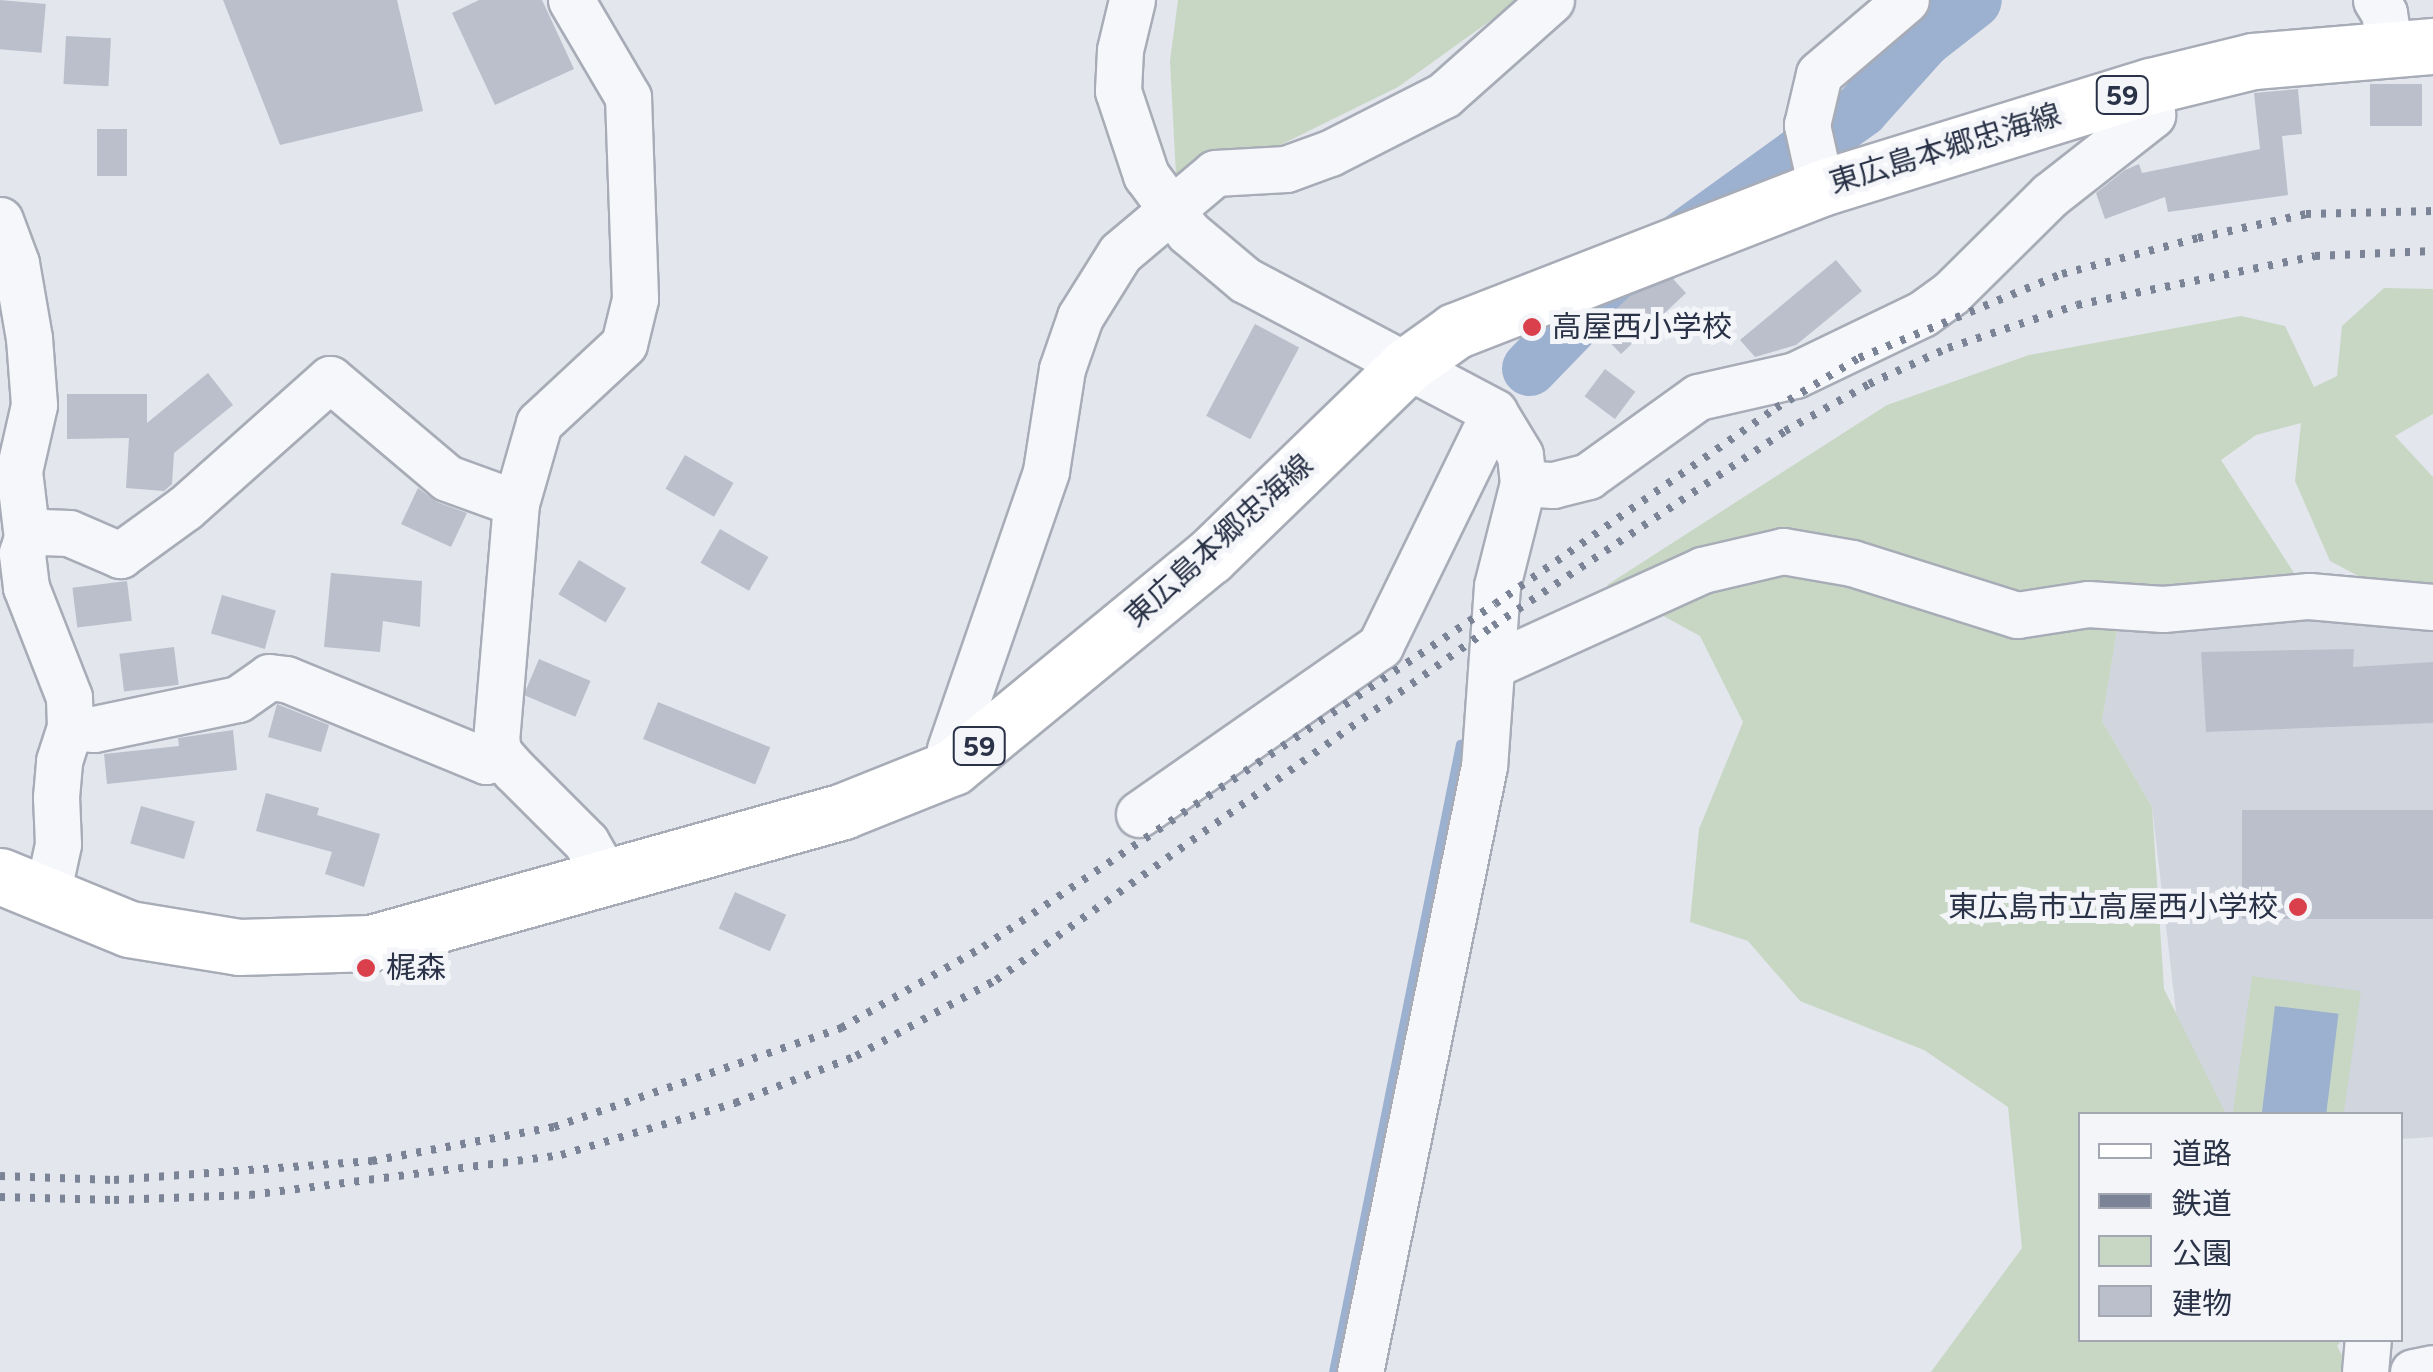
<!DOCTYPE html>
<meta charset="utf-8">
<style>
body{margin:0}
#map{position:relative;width:2433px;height:1372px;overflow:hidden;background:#e3e6ec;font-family:Figtree,"Noto Sans JP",sans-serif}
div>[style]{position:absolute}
.built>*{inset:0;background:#d1d5de}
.green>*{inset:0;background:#c7d7c4;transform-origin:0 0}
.water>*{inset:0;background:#9cb0cf;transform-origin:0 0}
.stream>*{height:9px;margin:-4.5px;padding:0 4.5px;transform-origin:4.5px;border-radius:4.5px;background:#9cb0cf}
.river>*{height:55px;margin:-27.5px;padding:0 27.5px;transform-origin:27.5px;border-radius:27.5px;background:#9cb0cf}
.building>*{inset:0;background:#babfcb;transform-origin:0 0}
.roads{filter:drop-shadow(2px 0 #a7acb7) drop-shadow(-2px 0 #a7acb7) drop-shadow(0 2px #a7acb7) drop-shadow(0 -2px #a7acb7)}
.minor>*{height:45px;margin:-22.5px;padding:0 22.5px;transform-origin:22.5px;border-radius:22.5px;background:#f6f7fa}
.major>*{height:55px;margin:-27.5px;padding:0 27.5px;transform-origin:27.5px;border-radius:27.5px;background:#fff}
.rail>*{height:8px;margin-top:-4px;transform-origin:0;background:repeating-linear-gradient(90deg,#7b8497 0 5px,transparent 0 15px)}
.dots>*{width:28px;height:28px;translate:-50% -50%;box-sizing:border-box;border:5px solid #f3f5f9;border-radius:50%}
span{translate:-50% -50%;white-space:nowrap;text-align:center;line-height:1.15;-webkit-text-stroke:10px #f3f5f9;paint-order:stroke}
.shield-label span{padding:2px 8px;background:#f3f5f9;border:2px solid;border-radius:8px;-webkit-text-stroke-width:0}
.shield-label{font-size:28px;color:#293246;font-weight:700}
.street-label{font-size:30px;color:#293246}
.poi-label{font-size:30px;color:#293246}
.left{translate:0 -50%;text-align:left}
.right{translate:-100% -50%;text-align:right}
.legend{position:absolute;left:2078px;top:1112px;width:325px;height:230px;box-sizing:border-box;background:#f3f5f9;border:2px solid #a2a7b1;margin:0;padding:12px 18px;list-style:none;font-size:30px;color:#293246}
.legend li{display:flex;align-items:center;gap:20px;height:50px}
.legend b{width:50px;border:2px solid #a2a7b1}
</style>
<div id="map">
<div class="built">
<i style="clip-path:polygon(2121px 606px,2433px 607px,2433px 1137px,2401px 1139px,2400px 1114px,2188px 1114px,2152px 807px,2102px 721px)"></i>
</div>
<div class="green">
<i style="clip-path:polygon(1178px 0,1519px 0,1398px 87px,1270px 150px,1176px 175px,1170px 61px)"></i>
<i style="clip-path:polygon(2384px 288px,2433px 289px,2433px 414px,2395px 436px,2433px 477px,2433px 591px,2381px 588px,2330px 561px,2295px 481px,2301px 423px,2256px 435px,2221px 460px,2309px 596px,2121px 606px,2102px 721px,2152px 807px,2164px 989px,2226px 1114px,2080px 1114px,2080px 1340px,2342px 1340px,2337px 1346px,2351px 1372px,1931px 1372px,2022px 1248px,2008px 1107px,1924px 1050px,1800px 1001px,1748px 941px,1690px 922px,1699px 829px,1743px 722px,1700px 636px,1607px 585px,1887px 405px,2029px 355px,2241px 316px,2285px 326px,2314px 387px,2337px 376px,2342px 326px)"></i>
<i style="left:2252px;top:976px;width:110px;height:139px;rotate:8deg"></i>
</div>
<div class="water">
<i style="left:2275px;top:1006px;width:64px;height:109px;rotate:7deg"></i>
</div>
<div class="stream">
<i style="left:1333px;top:1372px;width:641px;rotate:-78.57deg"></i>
</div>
<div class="river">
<i style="left:1529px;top:368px;width:89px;rotate:-45.9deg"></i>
<i style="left:1591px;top:304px;width:333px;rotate:-35.8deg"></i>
<i style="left:1861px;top:109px;width:94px;rotate:-48deg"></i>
<i style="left:1924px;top:39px;width:63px;rotate:-38deg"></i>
</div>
<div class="building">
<i style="left:0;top:0;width:46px;height:49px;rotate:5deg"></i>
<i style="clip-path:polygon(223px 0,397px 0,423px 111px,280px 145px)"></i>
<i style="clip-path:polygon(479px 0,542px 0,574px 69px,495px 105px,452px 13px)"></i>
<i style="left:66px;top:36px;width:45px;height:48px;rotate:3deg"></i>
<i style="left:2422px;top:84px;width:42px;height:52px;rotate:90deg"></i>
<i style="clip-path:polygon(2298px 89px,2302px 134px,2282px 136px,2288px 195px,2168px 212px,2165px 197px,2105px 219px,2096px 193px,2125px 170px,2139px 164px,2142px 173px,2260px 149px,2254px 93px)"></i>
<i style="left:97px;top:129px;width:30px;height:47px"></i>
<i style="clip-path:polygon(1836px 260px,1862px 291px,1796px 345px,1755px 357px,1740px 340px)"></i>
<i style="clip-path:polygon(1673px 279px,1686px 293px,1621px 354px,1596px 328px,1630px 296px)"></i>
<i style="left:1255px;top:324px;width:50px;height:104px;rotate:28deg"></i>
<i style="left:1605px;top:369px;width:38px;height:34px;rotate:37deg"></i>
<i style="clip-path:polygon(208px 373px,233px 405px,174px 453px,172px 484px,164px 491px,126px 488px,129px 438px,67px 439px,67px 394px,147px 394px,147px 423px)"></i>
<i style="left:685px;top:455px;width:56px;height:39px;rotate:30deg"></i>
<i style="clip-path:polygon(418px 488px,437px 502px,467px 513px,451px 547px,401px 524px)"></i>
<i style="left:720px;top:529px;width:56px;height:39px;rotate:30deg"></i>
<i style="left:579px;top:560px;width:55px;height:40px;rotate:31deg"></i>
<i style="clip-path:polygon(331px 573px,422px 581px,420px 627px,383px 621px,380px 652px,324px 647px)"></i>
<i style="left:127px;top:581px;width:40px;height:55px;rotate:83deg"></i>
<i style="left:222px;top:595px;width:56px;height:40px;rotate:16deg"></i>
<i style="left:174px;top:647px;width:38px;height:55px;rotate:83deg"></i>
<i style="clip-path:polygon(2354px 649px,2353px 667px,2433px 662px,2433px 723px,2206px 732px,2201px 652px)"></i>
<i style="left:539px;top:659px;width:56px;height:39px;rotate:23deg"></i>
<i style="left:658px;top:702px;width:121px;height:40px;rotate:22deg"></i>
<i style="clip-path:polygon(277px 704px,329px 725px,321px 752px,268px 737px)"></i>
<i style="clip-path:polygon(233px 730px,237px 770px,107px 784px,104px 754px,179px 746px,178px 738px)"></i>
<i style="clip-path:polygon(266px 793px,319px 808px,317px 815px,380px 834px,364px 887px,325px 874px,332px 852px,256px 831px)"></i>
<i style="left:141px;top:806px;width:56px;height:39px;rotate:16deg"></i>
<i style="left:2433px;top:810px;width:109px;height:191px;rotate:90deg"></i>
<i style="left:735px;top:892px;width:56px;height:40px;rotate:24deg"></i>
</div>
<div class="roads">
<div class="minor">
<i style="left:571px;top:0;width:113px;rotate:59.6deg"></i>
<i style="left:628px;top:97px;width:202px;rotate:88deg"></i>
<i style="left:635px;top:299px;width:46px;rotate:103.7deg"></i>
<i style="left:624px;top:344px;width:116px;rotate:137.1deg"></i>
<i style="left:539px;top:423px;width:83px;rotate:106deg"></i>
<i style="left:516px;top:503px;width:238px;rotate:94.8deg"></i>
<i style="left:496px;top:740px;width:13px;rotate:77deg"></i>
<i style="left:499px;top:753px;width:23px;rotate:49deg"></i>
<i style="left:514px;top:770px;width:102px;rotate:45deg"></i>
<i style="left:586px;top:842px;width:39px;rotate:60deg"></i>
<i style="left:1132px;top:0;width:51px;rotate:103.5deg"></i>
<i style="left:1120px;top:50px;width:41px;rotate:92.8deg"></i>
<i style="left:1118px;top:91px;width:89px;rotate:71.6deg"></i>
<i style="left:1146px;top:175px;width:71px;rotate:53.6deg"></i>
<i style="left:1188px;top:232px;width:75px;rotate:40.1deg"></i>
<i style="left:1245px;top:280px;width:282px;rotate:27.9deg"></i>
<i style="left:1494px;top:412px;width:50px;rotate:58.8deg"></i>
<i style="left:1520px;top:455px;width:28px;rotate:84deg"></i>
<i style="left:1523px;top:483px;width:106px;rotate:104.2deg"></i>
<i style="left:1497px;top:586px;width:180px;rotate:94.1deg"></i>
<i style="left:1484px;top:766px;width:619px;rotate:101.56deg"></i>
<i style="left:2376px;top:0;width:15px;rotate:58deg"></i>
<i style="left:2384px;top:13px;width:36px;rotate:81deg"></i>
<i style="left:1821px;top:188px;width:65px;rotate:-102.5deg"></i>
<i style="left:1807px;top:125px;width:52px;rotate:-76.8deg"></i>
<i style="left:1819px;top:74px;width:114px;rotate:-40.4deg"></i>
<i style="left:0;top:220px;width:46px;rotate:69.6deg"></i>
<i style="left:16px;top:263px;width:76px;rotate:80.2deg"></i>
<i style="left:29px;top:338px;width:67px;rotate:85.7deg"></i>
<i style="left:34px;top:405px;width:68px;rotate:102.8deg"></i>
<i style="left:19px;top:471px;width:67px;rotate:83.2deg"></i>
<i style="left:1523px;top:483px;width:30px;rotate:4deg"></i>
<i style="left:1553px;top:485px;width:36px;rotate:-14deg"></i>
<i style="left:1588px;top:476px;width:135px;rotate:-35.7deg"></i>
<i style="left:1698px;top:397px;width:99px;rotate:-12.8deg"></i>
<i style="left:1795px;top:375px;width:141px;rotate:-25.7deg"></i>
<i style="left:1922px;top:314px;width:37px;rotate:-36deg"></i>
<i style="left:1952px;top:292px;width:138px;rotate:-44.7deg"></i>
<i style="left:2050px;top:195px;width:130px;rotate:-38.1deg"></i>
<i style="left:2152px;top:115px;width:29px;rotate:-92deg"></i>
<i style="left:1493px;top:665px;width:230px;rotate:-24.4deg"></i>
<i style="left:1702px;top:570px;width:83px;rotate:-13.2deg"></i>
<i style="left:1783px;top:551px;width:70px;rotate:9.9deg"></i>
<i style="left:1852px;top:563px;width:173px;rotate:17.5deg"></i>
<i style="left:2017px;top:615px;width:72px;rotate:-8.8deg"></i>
<i style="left:2088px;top:604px;width:75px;rotate:3.8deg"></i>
<i style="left:2163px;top:609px;width:147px;rotate:-5.1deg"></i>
<i style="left:2309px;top:596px;width:124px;rotate:5.1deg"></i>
<i style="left:70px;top:727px;width:24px;rotate:5deg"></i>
<i style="left:94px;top:729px;width:147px;rotate:-11.8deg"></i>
<i style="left:238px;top:699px;width:38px;rotate:-35deg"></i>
<i style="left:269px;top:677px;width:17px;rotate:7deg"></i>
<i style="left:286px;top:679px;width:216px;rotate:22.3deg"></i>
<i style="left:486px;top:761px;width:15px;rotate:-32deg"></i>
<i style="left:953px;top:767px;width:18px;rotate:-99deg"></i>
<i style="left:950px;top:749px;width:294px;rotate:-70.9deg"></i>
<i style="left:1046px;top:471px;width:103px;rotate:-81.1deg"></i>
<i style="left:1062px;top:369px;width:55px;rotate:-70.9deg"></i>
<i style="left:1080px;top:317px;width:75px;rotate:-58deg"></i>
<i style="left:1120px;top:253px;width:124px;rotate:-40.1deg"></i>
<i style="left:1215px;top:173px;width:71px;rotate:-3.2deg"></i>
<i style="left:1286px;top:169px;width:47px;rotate:-20deg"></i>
<i style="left:1330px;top:153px;width:128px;rotate:-27deg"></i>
<i style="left:1444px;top:95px;width:143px;rotate:-41.6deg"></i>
<i style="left:1139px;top:814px;width:294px;rotate:-34.9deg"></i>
<i style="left:1380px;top:646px;width:260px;rotate:-64deg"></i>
<i style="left:47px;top:895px;width:52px;rotate:-77.8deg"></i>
<i style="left:58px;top:844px;width:47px;rotate:-92.4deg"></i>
<i style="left:56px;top:797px;width:36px;rotate:-85deg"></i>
<i style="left:59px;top:761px;width:36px;rotate:-72deg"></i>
<i style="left:70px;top:727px;width:30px;rotate:-92deg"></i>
<i style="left:69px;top:697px;width:118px;rotate:-111.4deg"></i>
<i style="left:26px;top:587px;width:34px;rotate:-97deg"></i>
<i style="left:22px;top:553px;width:16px;rotate:-72deg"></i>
<i style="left:27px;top:538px;width:16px;rotate:-22deg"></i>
<i style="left:42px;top:532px;width:27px;rotate:2deg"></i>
<i style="left:69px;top:533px;width:56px;rotate:23.3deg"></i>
<i style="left:120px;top:555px;width:80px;rotate:-35.9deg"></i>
<i style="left:185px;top:508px;width:194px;rotate:-41.7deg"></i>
<i style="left:330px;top:379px;width:153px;rotate:40.2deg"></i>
<i style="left:447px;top:478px;width:73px;rotate:19.9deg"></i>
<i style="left:2365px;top:1372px;width:32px;rotate:-85deg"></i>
<i style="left:2413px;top:1372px;width:20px;rotate:-11deg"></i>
</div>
<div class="major">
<i style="left:0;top:876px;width:139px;rotate:22.3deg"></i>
<i style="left:129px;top:929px;width:111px;rotate:9.3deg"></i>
<i style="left:239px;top:947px;width:132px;rotate:-1.7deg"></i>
<i style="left:371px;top:943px;width:490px;rotate:-15.6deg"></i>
<i style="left:843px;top:811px;width:118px;rotate:-21.8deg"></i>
<i style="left:953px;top:767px;width:331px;rotate:-39.4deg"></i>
<i style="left:1209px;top:557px;width:274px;rotate:-44.1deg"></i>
<i style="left:1406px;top:366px;width:60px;rotate:-35.5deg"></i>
<i style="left:1455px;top:331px;width:393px;rotate:-21.3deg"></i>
<i style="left:1821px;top:188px;width:345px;rotate:-17.2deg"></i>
<i style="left:2151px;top:86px;width:105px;rotate:-13.8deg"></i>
<i style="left:2253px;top:61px;width:181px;rotate:-4.8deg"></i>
</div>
</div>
<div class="rail">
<i style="left:0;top:1176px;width:114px;rotate:2deg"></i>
<i style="left:114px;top:1180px;width:259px;rotate:-4.2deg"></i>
<i style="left:372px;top:1161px;width:185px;rotate:-10.6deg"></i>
<i style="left:554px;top:1127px;width:304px;rotate:-19deg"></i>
<i style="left:841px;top:1028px;width:163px;rotate:-29.7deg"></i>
<i style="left:983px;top:947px;width:616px;rotate:-33.82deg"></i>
<i style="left:1495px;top:604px;width:343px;rotate:-34.9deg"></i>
<i style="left:1776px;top:408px;width:97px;rotate:-31.1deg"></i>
<i style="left:1859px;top:358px;width:220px;rotate:-22.5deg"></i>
<i style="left:2062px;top:274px;width:141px;rotate:-14.8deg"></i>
<i style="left:2198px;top:238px;width:111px;rotate:-12.5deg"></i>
<i style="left:2306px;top:214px;width:127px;rotate:-1.4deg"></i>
<i style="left:0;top:1197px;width:114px;rotate:1.5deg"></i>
<i style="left:114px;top:1200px;width:136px;rotate:-2.1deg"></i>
<i style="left:250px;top:1195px;width:314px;rotate:-7.3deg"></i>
<i style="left:561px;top:1155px;width:182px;rotate:-16.6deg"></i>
<i style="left:735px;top:1103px;width:130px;rotate:-21.2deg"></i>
<i style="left:856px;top:1056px;width:159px;rotate:-28.5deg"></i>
<i style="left:996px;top:980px;width:610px;rotate:-35.46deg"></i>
<i style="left:1493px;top:626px;width:351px;rotate:-33.7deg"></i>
<i style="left:1785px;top:431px;width:96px;rotate:-29.2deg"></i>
<i style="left:1869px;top:384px;width:87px;rotate:-24.5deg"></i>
<i style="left:1948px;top:348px;width:136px;rotate:-18.4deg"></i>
<i style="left:2077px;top:305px;width:243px;rotate:-11.6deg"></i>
<i style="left:2315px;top:256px;width:118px;rotate:-2.4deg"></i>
</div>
<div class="dots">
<i style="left:1532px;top:327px;background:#d9404b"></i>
<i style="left:2298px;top:907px;background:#d9404b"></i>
<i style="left:366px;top:968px;background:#d9404b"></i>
</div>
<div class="shield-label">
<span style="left:2122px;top:95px">59</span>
<span style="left:979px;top:746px">59</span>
</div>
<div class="street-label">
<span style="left:1945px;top:149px;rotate:-17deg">東広島本郷忠海線</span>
<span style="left:1219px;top:541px;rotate:-42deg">東広島本郷忠海線</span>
</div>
<div class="poi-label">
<span class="left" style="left:1552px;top:327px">高屋西小学校</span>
<span class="right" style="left:2278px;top:907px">東広島市立高屋西小学校</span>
<span class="left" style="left:386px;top:968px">梶森</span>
</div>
<ul class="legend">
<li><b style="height:12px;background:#fff"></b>道路</li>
<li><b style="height:12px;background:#7b8497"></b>鉄道</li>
<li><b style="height:28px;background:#c7d7c4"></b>公園</li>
<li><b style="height:28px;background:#babfcb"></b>建物</li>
</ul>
</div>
